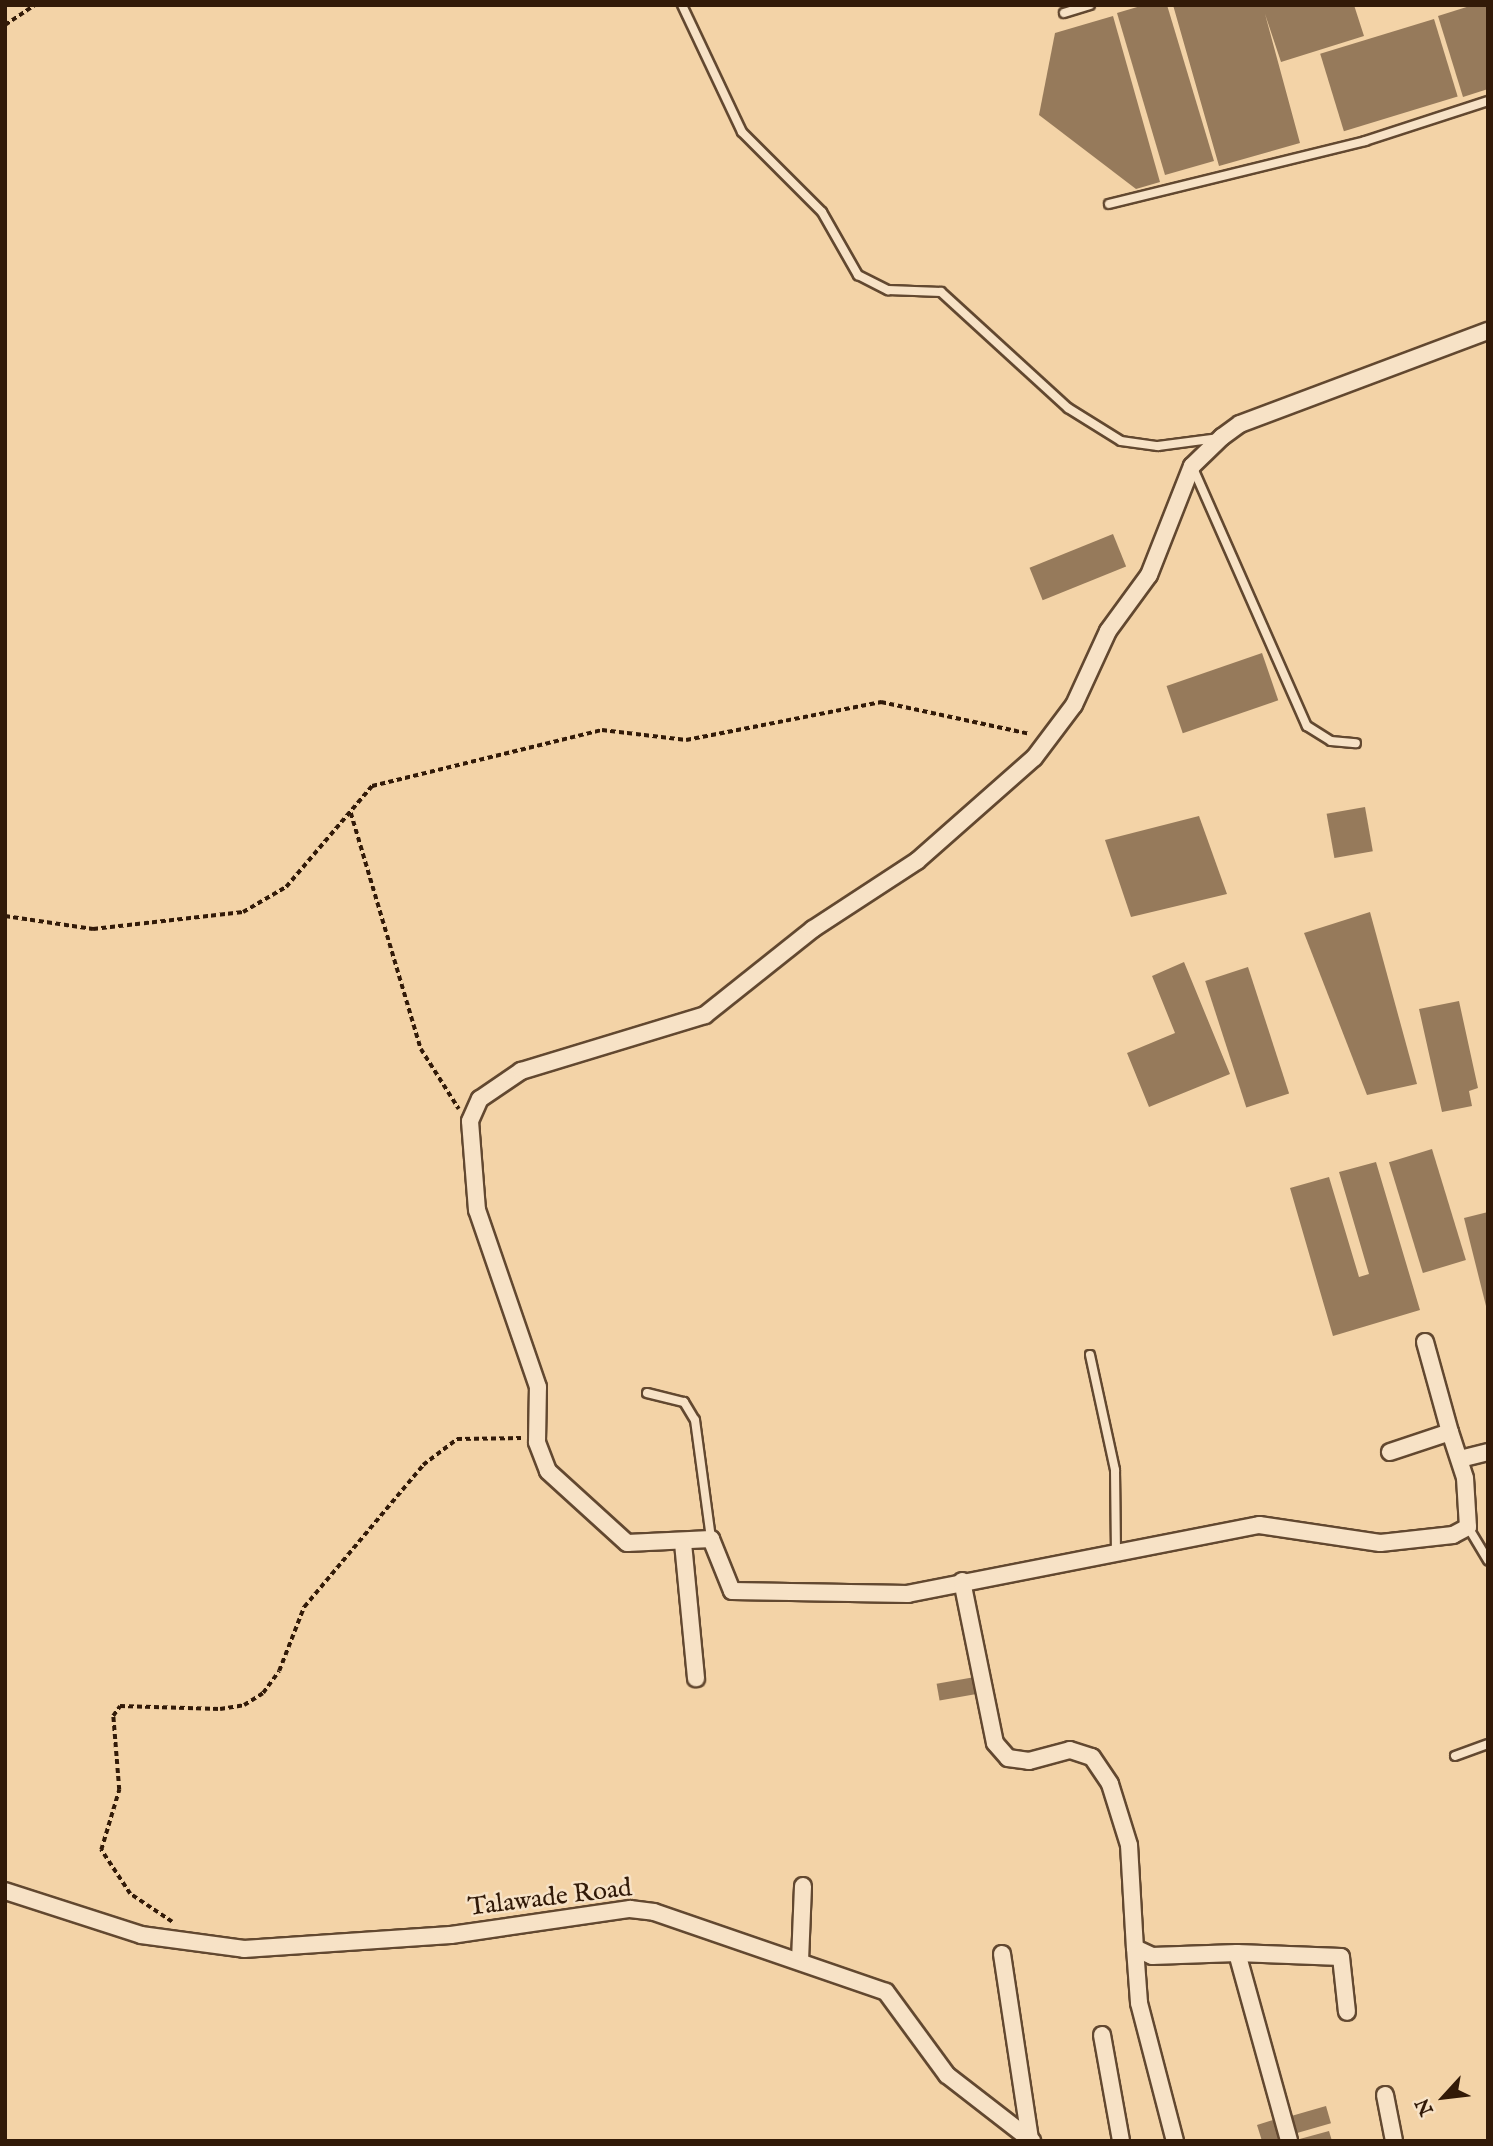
<!DOCTYPE html>
<style>
body{margin:0}
#map{position:relative;width:1493px;height:2146px;overflow:hidden;background:#f3d3a7;font-family:"IM FELL English",serif}
div>[style]{position:absolute}
.building>*{inset:0;background:#967a5b;transform-origin:0 0}
.path>*{height:3.5px;margin-top:-1.75px;transform-origin:0;background:repeating-linear-gradient(90deg,#321a08 0 5px,transparent 0 8.5px)}
.roads{filter:drop-shadow(2px 0 #624830) drop-shadow(-2px 0 #624830) drop-shadow(0 2px #624830) drop-shadow(0 -2px #624830)}
.lane>*{height:8px;margin:-4px;padding:0 4px;transform-origin:4px;border-radius:4px;background:#f7e2c6}
.street>*{height:16px;margin:-8px;padding:0 8px;transform-origin:8px;border-radius:8px;background:#f7e2c6}
span{translate:-50% -50%;white-space:nowrap;text-align:center;line-height:1.15;-webkit-text-stroke:5px #f7e2c6;paint-order:stroke}
.street-label{font-size:26px;color:#321a08}
.frame{position:absolute;inset:0;border:7px solid #321a08;pointer-events:none}
.north{position:absolute;left:1409px;top:2062px;width:70px;height:70px;-webkit-text-stroke:5px #f7e2c6;paint-order:stroke;rotate:243deg;font-size:19px;font-weight:700;line-height:28px;text-align:center;color:#321a08}
.north::after{content:'';display:block;margin:auto;width:24px;height:32px;background:#321a08;clip-path:polygon(50% 0,100% 100%,50% 72%,0 100%)}
</style>
<div id="map">
<div class="building">
<i style="clip-path:polygon(1144px 5px,1167px 5px,1214px 161px,1165px 175px,1117px 13px)"></i>
<i style="clip-path:polygon(1173px 5px,1354px 5px,1364px 36px,1281px 62px,1265px 14px,1300px 143px,1219px 166px)"></i>
<i style="clip-path:polygon(1473px 5px,1488px 5px,1488px 89px,1463px 97px,1438px 16px)"></i>
<i style="clip-path:polygon(1113px 16px,1160px 182px,1136px 189px,1039px 115px,1055px 33px)"></i>
<i style="left:1434px;top:19px;width:81px;height:119px;rotate:73deg"></i>
<i style="left:1113px;top:534px;width:35px;height:90px;rotate:68deg"></i>
<i style="left:1262px;top:653px;width:50px;height:101px;rotate:71deg"></i>
<i style="left:1365px;top:807px;width:45px;height:39px;rotate:80deg"></i>
<i style="clip-path:polygon(1199px 816px,1227px 894px,1131px 917px,1105px 840px)"></i>
<i style="clip-path:polygon(1370px 912px,1417px 1084px,1367px 1095px,1304px 933px)"></i>
<i style="clip-path:polygon(1184px 962px,1230px 1074px,1149px 1107px,1127px 1053px,1175px 1033px,1152px 976px)"></i>
<i style="left:1248px;top:967px;width:133px;height:45px;rotate:72deg"></i>
<i style="clip-path:polygon(1459px 1001px,1478px 1088px,1469px 1091px,1472px 1106px,1442px 1112px,1419px 1009px)"></i>
<i style="left:1432px;top:1149px;width:116px;height:45px;rotate:73deg"></i>
<i style="clip-path:polygon(1376px 1162px,1420px 1310px,1333px 1336px,1290px 1188px,1329px 1177px,1359px 1277px,1369px 1274px,1339px 1172px)"></i>
<i style="clip-path:polygon(1488px 1212px,1488px 1310px,1487px 1310px,1464px 1218px)"></i>
<i style="left:975px;top:1677px;width:17px;height:39px;rotate:80deg"></i>
<i style="left:1326px;top:2106px;width:18px;height:37px;rotate:74deg"></i>
<i style="clip-path:polygon(1273px 2120px,1280px 2141px,1262px 2141px,1257px 2125px)"></i>
<i style="clip-path:polygon(1329px 2131px,1332px 2141px,1296px 2141px,1296px 2140px)"></i>
</div>
<div class="path">
<i style="left:5px;top:25px;width:36px;rotate:-34deg"></i>
<i style="left:351px;top:813px;width:246px;rotate:73.5deg"></i>
<i style="left:421px;top:1049px;width:71px;rotate:57.7deg"></i>
<i style="left:5px;top:916px;width:89px;rotate:8.4deg"></i>
<i style="left:93px;top:929px;width:151px;rotate:-6.5deg"></i>
<i style="left:243px;top:912px;width:50px;rotate:-30.2deg"></i>
<i style="left:286px;top:887px;width:133px;rotate:-49.6deg"></i>
<i style="left:372px;top:786px;width:237px;rotate:-13.7deg"></i>
<i style="left:602px;top:730px;width:85px;rotate:6.8deg"></i>
<i style="left:686px;top:740px;width:199px;rotate:-11deg"></i>
<i style="left:881px;top:702px;width:152px;rotate:12.1deg"></i>
<i style="left:172px;top:1922px;width:50px;rotate:-146.3deg"></i>
<i style="left:130px;top:1894px;width:53px;rotate:-123.4deg"></i>
<i style="left:101px;top:1850px;width:63px;rotate:-73.3deg"></i>
<i style="left:119px;top:1790px;width:74px;rotate:-94.6deg"></i>
<i style="left:113px;top:1716px;width:12px;rotate:-55deg"></i>
<i style="left:120px;top:1706px;width:100px;rotate:1.7deg"></i>
<i style="left:220px;top:1709px;width:24px;rotate:-9deg"></i>
<i style="left:244px;top:1705px;width:22px;rotate:-32deg"></i>
<i style="left:263px;top:1693px;width:27px;rotate:-54deg"></i>
<i style="left:279px;top:1671px;width:69px;rotate:-68.7deg"></i>
<i style="left:304px;top:1607px;width:185px;rotate:-50deg"></i>
<i style="left:423px;top:1465px;width:43px;rotate:-37.4deg"></i>
<i style="left:457px;top:1439px;width:64px;rotate:-0.9deg"></i>
</div>
<div class="roads">
<div class="lane">
<i style="left:682px;top:5px;width:140px;rotate:64.7deg"></i>
<i style="left:742px;top:132px;width:113px;rotate:45deg"></i>
<i style="left:822px;top:212px;width:73px;rotate:60.3deg"></i>
<i style="left:858px;top:275px;width:34px;rotate:27deg"></i>
<i style="left:888px;top:290px;width:53px;rotate:2.2deg"></i>
<i style="left:941px;top:292px;width:172px;rotate:42.4deg"></i>
<i style="left:1068px;top:408px;width:62px;rotate:31.9deg"></i>
<i style="left:1121px;top:441px;width:37px;rotate:8deg"></i>
<i style="left:1158px;top:446px;width:62px;rotate:-7.5deg"></i>
<i style="left:1064px;top:13px;width:27px;rotate:-17deg"></i>
<i style="left:1109px;top:204px;width:264px;rotate:-13.8deg"></i>
<i style="left:1365px;top:141px;width:129px;rotate:-18deg"></i>
<i style="left:1193px;top:468px;width:282px;rotate:66.2deg"></i>
<i style="left:1307px;top:726px;width:28px;rotate:32deg"></i>
<i style="left:1331px;top:741px;width:25px;rotate:5deg"></i>
<i style="left:1090px;top:1355px;width:118px;rotate:77.7deg"></i>
<i style="left:1115px;top:1470px;width:83px;rotate:89.3deg"></i>
<i style="left:647px;top:1393px;width:38px;rotate:14deg"></i>
<i style="left:684px;top:1402px;width:21px;rotate:59deg"></i>
<i style="left:695px;top:1420px;width:120px;rotate:82.3deg"></i>
<i style="left:1468px;top:1527px;width:39px;rotate:59deg"></i>
<i style="left:1455px;top:1756px;width:35px;rotate:-20deg"></i>
</div>
<div class="street">
<i style="left:1425px;top:1342px;width:93px;rotate:74.5deg"></i>
<i style="left:1390px;top:1452px;width:63px;rotate:-18.4deg"></i>
<i style="left:1450px;top:1432px;width:48px;rotate:71.9deg"></i>
<i style="left:1465px;top:1478px;width:49px;rotate:86.5deg"></i>
<i style="left:1468px;top:1527px;width:17px;rotate:152deg"></i>
<i style="left:1453px;top:1535px;width:73px;rotate:173.7deg"></i>
<i style="left:1380px;top:1543px;width:122px;rotate:-171.5deg"></i>
<i style="left:1259px;top:1525px;width:358px;rotate:168.9deg"></i>
<i style="left:908px;top:1594px;width:176px;rotate:-179deg"></i>
<i style="left:732px;top:1591px;width:56px;rotate:-112deg"></i>
<i style="left:711px;top:1539px;width:84px;rotate:177.3deg"></i>
<i style="left:627px;top:1543px;width:107px;rotate:-137.7deg"></i>
<i style="left:548px;top:1471px;width:31px;rotate:-111deg"></i>
<i style="left:537px;top:1442px;width:55px;rotate:-89deg"></i>
<i style="left:538px;top:1387px;width:187px;rotate:-109deg"></i>
<i style="left:477px;top:1210px;width:89px;rotate:-94.5deg"></i>
<i style="left:470px;top:1121px;width:24px;rotate:-66deg"></i>
<i style="left:480px;top:1099px;width:50px;rotate:-34.3deg"></i>
<i style="left:521px;top:1071px;width:192px;rotate:-16.9deg"></i>
<i style="left:705px;top:1015px;width:138px;rotate:-38.5deg"></i>
<i style="left:813px;top:929px;width:124px;rotate:-33.2deg"></i>
<i style="left:917px;top:861px;width:156px;rotate:-41.4deg"></i>
<i style="left:1034px;top:758px;width:66px;rotate:-53deg"></i>
<i style="left:1074px;top:705px;width:81px;rotate:-65.3deg"></i>
<i style="left:1108px;top:631px;width:69px;rotate:-53.8deg"></i>
<i style="left:1149px;top:575px;width:117px;rotate:-68.5deg"></i>
<i style="left:1192px;top:466px;width:42px;rotate:-44deg"></i>
<i style="left:1222px;top:437px;width:22px;rotate:-36deg"></i>
<i style="left:1240px;top:424px;width:265px;rotate:-20.6deg"></i>
<i style="left:1460px;top:1459px;width:29px;rotate:-14deg"></i>
<i style="left:683px;top:1543px;width:136px;rotate:84.5deg"></i>
<i style="left:962px;top:1581px;width:165px;rotate:78.5deg"></i>
<i style="left:995px;top:1743px;width:20px;rotate:49deg"></i>
<i style="left:1008px;top:1758px;width:21px;rotate:8deg"></i>
<i style="left:1029px;top:1761px;width:42px;rotate:-15deg"></i>
<i style="left:1070px;top:1750px;width:23px;rotate:18deg"></i>
<i style="left:1092px;top:1757px;width:32px;rotate:56deg"></i>
<i style="left:1110px;top:1784px;width:64px;rotate:72.7deg"></i>
<i style="left:1129px;top:1845px;width:103px;rotate:86.7deg"></i>
<i style="left:1135px;top:1948px;width:19px;rotate:25deg"></i>
<i style="left:1152px;top:1956px;width:85px;rotate:-2deg"></i>
<i style="left:1237px;top:1953px;width:195px;rotate:74.5deg"></i>
<i style="left:5px;top:1891px;width:143px;rotate:17.9deg"></i>
<i style="left:141px;top:1935px;width:104px;rotate:7.7deg"></i>
<i style="left:244px;top:1949px;width:207px;rotate:-3.9deg"></i>
<i style="left:451px;top:1935px;width:181px;rotate:-8.3deg"></i>
<i style="left:630px;top:1909px;width:24px;rotate:7deg"></i>
<i style="left:654px;top:1912px;width:245px;rotate:19deg"></i>
<i style="left:886px;top:1992px;width:103px;rotate:53.7deg"></i>
<i style="left:947px;top:2075px;width:108px;rotate:37.8deg"></i>
<i style="left:1135px;top:1948px;width:55px;rotate:85.8deg"></i>
<i style="left:1139px;top:2003px;width:143px;rotate:75.4deg"></i>
<i style="left:1237px;top:1953px;width:104px;rotate:2.2deg"></i>
<i style="left:1341px;top:1957px;width:55px;rotate:83.8deg"></i>
<i style="left:1002px;top:1954px;width:188px;rotate:81.4deg"></i>
<i style="left:800px;top:1961px;width:75px;rotate:-87.7deg"></i>
<i style="left:1102px;top:2035px;width:108px;rotate:79.8deg"></i>
<i style="left:1385px;top:2095px;width:47px;rotate:78.9deg"></i>
</div>
</div>
<div class="street-label">
<span style="left:550px;top:1898px;rotate:-7deg">Talawade Road</span>
</div>
<div class="frame"></div>
<div class="north">N</div>
</div>
